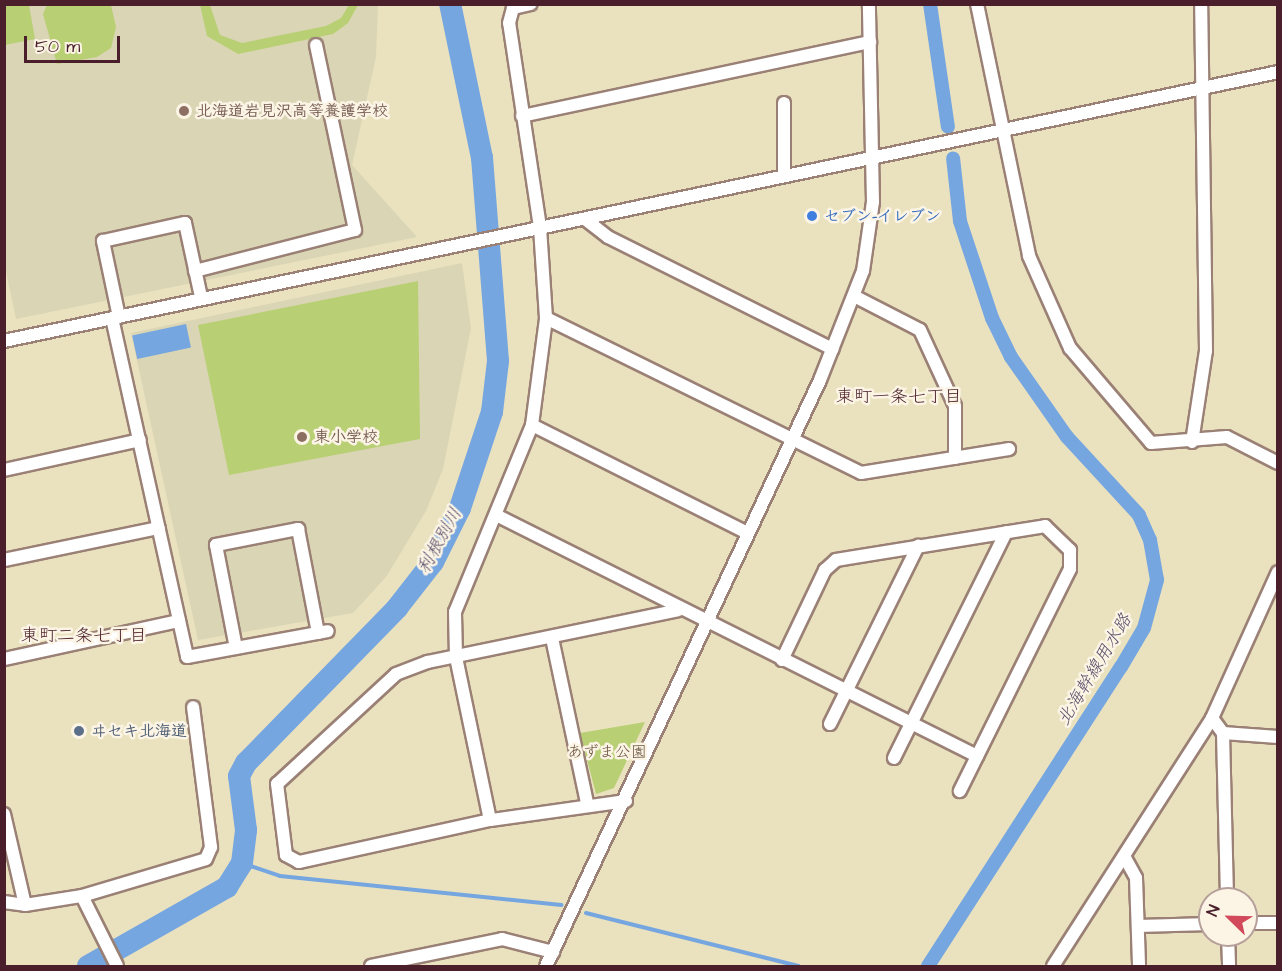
<!DOCTYPE html>
<meta charset="utf-8">
<style>
body{margin:0}
#map{position:relative;width:1282px;height:971px;overflow:hidden;background:#eae2bf;font-family:"Architects Daughter","Klee One",sans-serif}
div>[style]{position:absolute}
.built>*{inset:0;background:#dad5b5}
.green>*{inset:0;background:#b8cf74}
.water>*{inset:0;background:#76a6e0;transform-origin:0 0}
.stream>*{height:4px;margin:-2px;padding:0 2px;transform-origin:2px;border-radius:2px;background:#76a6e0}
.canal>*{height:14px;margin:-7px;padding:0 7px;transform-origin:7px;border-radius:7px;background:#76a6e0}
.river>*{height:22px;margin:-11px;padding:0 11px;transform-origin:11px;border-radius:11px;background:#76a6e0}
.roads{filter:drop-shadow(2px 0 #9a8075) drop-shadow(-2px 0 #9a8075) drop-shadow(0 2px #9a8075) drop-shadow(0 -2px #9a8075)}
.minor>*{height:12px;margin:-6px;padding:0 6px;transform-origin:6px;border-radius:6px;background:#fff}
.dots>*{width:16px;height:16px;translate:-50% -50%;box-sizing:border-box;border:3px solid #fcf5e5;border-radius:50%}
span{translate:-50% -50%;white-space:nowrap;text-align:center;line-height:1.15;-webkit-text-stroke:5px #fcf5e5;paint-order:stroke}
.education-label{font-size:16px;color:#785e54;font-weight:700}
.left{translate:0 -50%;text-align:left}
.shop-label{font-size:16px;color:#366cbe;font-weight:700}
.service-label{font-size:16px;color:#4e5e75;font-weight:700}
.park-label{font-size:16px;color:#6b5441}
.neighbourhood-label{font-size:18px;color:#4a1f2b}
.water-label{font-size:18px;color:#594e6a;font-style:italic}
.frame{position:absolute;inset:0;border:6px solid #4a1f2b;pointer-events:none}
.north{position:absolute;left:1198px;top:887px;width:60px;height:60px;box-sizing:border-box;background:#fcf5e5;border:2px solid #b59f9b;border-radius:50%;rotate:293deg;font-size:16px;font-weight:700;line-height:24px;text-align:center;color:#4a1f2b}
.north::after{content:'';display:block;margin:auto;width:21px;height:27px;background:#d1495b;clip-path:polygon(50% 0,100% 100%,50% 72%,0 100%)}
.scale{position:absolute;left:24px;top:36px;width:96px;height:27px;box-sizing:border-box;border:3px solid #4a1f2b;border-top:0;padding-left:8px;font-size:18px;line-height:21px;white-space:nowrap;color:#4a1f2b;-webkit-text-stroke:4px #fcf5e5;paint-order:stroke}
</style>
<div id="map">
<div class="built">
<i style="clip-path:polygon(4px 5px,378px 5px,376px 57px,352px 165px,417px 237px,16px 319px,4px 262px)"></i>
<i style="clip-path:polygon(462px 263px,471px 328px,443px 469px,426px 511px,386px 577px,353px 613px,198px 640px,131px 333px)"></i>
</div>
<div class="green">
<i style="clip-path:polygon(5px 4px,29px 5px,35px 39px,5px 45px)"></i>
<i style="clip-path:polygon(47px 5px,111px 5px,116px 27px,111px 48px,97px 57px,57px 64px,43px 14px)"></i>
<i style="clip-path:polygon(200px 5px,210px 5px,220px 35px,242px 43px,326px 26px,341px 18px,349px 5px,358px 5px,348px 23px,333px 34px,238px 54px,207px 36px)"></i>
<i style="clip-path:polygon(418px 281px,420px 439px,229px 475px,198px 325px)"></i>
<i style="clip-path:polygon(645px 722px,614px 788px,596px 794px,580px 733px)"></i>
</div>
<div class="water">
<i style="left:186px;top:324px;width:24px;height:55px;rotate:78deg"></i>
</div>
<div class="stream">
<i style="left:242px;top:863px;width:40px;rotate:18.9deg"></i>
<i style="left:280px;top:876px;width:283px;rotate:5.9deg"></i>
<i style="left:586px;top:913px;width:219px;rotate:14deg"></i>
</div>
<div class="canal">
<i style="left:930px;top:4px;width:124px;rotate:81.7deg"></i>
<i style="left:928px;top:966px;width:356px;rotate:-57.2deg"></i>
<i style="left:1121px;top:667px;width:45px;rotate:-59.5deg"></i>
<i style="left:1144px;top:628px;width:50px;rotate:-74.8deg"></i>
<i style="left:1157px;top:580px;width:41px;rotate:-99.9deg"></i>
<i style="left:1150px;top:540px;width:27px;rotate:-114deg"></i>
<i style="left:1139px;top:515px;width:106px;rotate:-132.7deg"></i>
<i style="left:1067px;top:437px;width:98px;rotate:-125deg"></i>
<i style="left:1011px;top:357px;width:43px;rotate:-116deg"></i>
<i style="left:992px;top:318px;width:102px;rotate:-108.3deg"></i>
<i style="left:960px;top:221px;width:63px;rotate:-96.3deg"></i>
</div>
<div class="river">
<i style="left:88px;top:966px;width:160px;rotate:-29.6deg"></i>
<i style="left:227px;top:887px;width:28px;rotate:-58deg"></i>
<i style="left:242px;top:863px;width:33px;rotate:-83deg"></i>
<i style="left:246px;top:830px;width:54px;rotate:-97.4deg"></i>
<i style="left:239px;top:776px;width:15px;rotate:-62deg"></i>
<i style="left:246px;top:763px;width:216px;rotate:-45.7deg"></i>
<i style="left:397px;top:608px;width:58px;rotate:-52deg"></i>
<i style="left:433px;top:562px;width:60px;rotate:-63.4deg"></i>
<i style="left:460px;top:508px;width:101px;rotate:-71.6deg"></i>
<i style="left:492px;top:412px;width:51px;rotate:-83.3deg"></i>
<i style="left:498px;top:361px;width:204px;rotate:-94.5deg"></i>
<i style="left:482px;top:158px;width:157px;rotate:-101.7deg"></i>
</div>
<div class="roads">
<div class="minor">
<i style="left:977px;top:4px;width:257px;rotate:78.3deg"></i>
<i style="left:1029px;top:256px;width:101px;rotate:66deg"></i>
<i style="left:1070px;top:348px;width:125px;rotate:49.5deg"></i>
<i style="left:1151px;top:443px;width:76px;rotate:-4.5deg"></i>
<i style="left:1227px;top:437px;width:57px;rotate:27deg"></i>
<i style="left:513px;top:8px;width:18px;rotate:-13deg"></i>
<i style="left:522px;top:116px;width:356px;rotate:-12deg"></i>
<i style="left:784px;top:176px;width:73px;rotate:-90deg"></i>
<i style="left:585px;top:219px;width:29px;rotate:38deg"></i>
<i style="left:608px;top:237px;width:251px;rotate:26.5deg"></i>
<i style="left:195px;top:271px;width:165px;rotate:-14.4deg"></i>
<i style="left:355px;top:230px;width:189px;rotate:-101.9deg"></i>
<i style="left:854px;top:296px;width:74px;rotate:27.3deg"></i>
<i style="left:920px;top:330px;width:84px;rotate:65.3deg"></i>
<i style="left:955px;top:406px;width:52px;rotate:90deg"></i>
<i style="left:119px;top:317px;width:78px;rotate:-101.9deg"></i>
<i style="left:103px;top:241px;width:84px;rotate:-12.4deg"></i>
<i style="left:185px;top:223px;width:76px;rotate:77.8deg"></i>
<i style="left:112px;top:318px;width:347px;rotate:77.5deg"></i>
<i style="left:187px;top:657px;width:143px;rotate:-10.4deg"></i>
<i style="left:546px;top:318px;width:351px;rotate:26.2deg"></i>
<i style="left:861px;top:473px;width:150px;rotate:-9.2deg"></i>
<i style="left:4px;top:341px;width:1302px;rotate:-11.92deg"></i>
<i style="left:532px;top:425px;width:239px;rotate:26.6deg"></i>
<i style="left:1192px;top:442px;width:92px;rotate:-81.3deg"></i>
<i style="left:1206px;top:351px;width:347px;rotate:-90.8deg"></i>
<i style="left:4px;top:470px;width:139px;rotate:-12.4deg"></i>
<i style="left:498px;top:516px;width:536px;rotate:26.61deg"></i>
<i style="left:4px;top:560px;width:158px;rotate:-11.7deg"></i>
<i style="left:552px;top:638px;width:169px;rotate:78deg"></i>
<i style="left:236px;top:648px;width:105px;rotate:-101deg"></i>
<i style="left:216px;top:545px;width:84px;rotate:-11deg"></i>
<i style="left:298px;top:529px;width:106px;rotate:79.1deg"></i>
<i style="left:4px;top:659px;width:179px;rotate:-12.3deg"></i>
<i style="left:782px;top:660px;width:100px;rotate:-64.5deg"></i>
<i style="left:825px;top:570px;width:15px;rotate:-42deg"></i>
<i style="left:836px;top:560px;width:212px;rotate:-9.2deg"></i>
<i style="left:1045px;top:526px;width:35px;rotate:44deg"></i>
<i style="left:1070px;top:550px;width:19px;rotate:90deg"></i>
<i style="left:1070px;top:569px;width:248px;rotate:116.4deg"></i>
<i style="left:1212px;top:718px;width:19px;rotate:54deg"></i>
<i style="left:1223px;top:733px;width:166px;rotate:88.6deg"></i>
<i style="left:830px;top:724px;width:199px;rotate:-63.7deg"></i>
<i style="left:1223px;top:733px;width:55px;rotate:4.2deg"></i>
<i style="left:894px;top:758px;width:252px;rotate:-63.6deg"></i>
<i style="left:626px;top:801px;width:137px;rotate:172deg"></i>
<i style="left:490px;top:820px;width:196px;rotate:167.6deg"></i>
<i style="left:299px;top:862px;width:15px;rotate:-152deg"></i>
<i style="left:286px;top:855px;width:72px;rotate:-97.2deg"></i>
<i style="left:277px;top:784px;width:162px;rotate:-42.7deg"></i>
<i style="left:396px;top:674px;width:34px;rotate:-21deg"></i>
<i style="left:428px;top:662px;width:255px;rotate:-11.7deg"></i>
<i style="left:4px;top:814px;width:93px;rotate:77deg"></i>
<i style="left:25px;top:905px;width:58px;rotate:-9deg"></i>
<i style="left:82px;top:896px;width:78px;rotate:63.4deg"></i>
<i style="left:490px;top:820px;width:167px;rotate:-101.8deg"></i>
<i style="left:456px;top:657px;width:45px;rotate:-91.3deg"></i>
<i style="left:455px;top:612px;width:202px;rotate:-67.6deg"></i>
<i style="left:532px;top:425px;width:108px;rotate:-82.5deg"></i>
<i style="left:546px;top:318px;width:91px;rotate:-93.8deg"></i>
<i style="left:540px;top:227px;width:206px;rotate:-98.6deg"></i>
<i style="left:509px;top:23px;width:20px;rotate:-75deg"></i>
<i style="left:1124px;top:856px;width:25px;rotate:61deg"></i>
<i style="left:1136px;top:878px;width:88px;rotate:88deg"></i>
<i style="left:82px;top:896px;width:129px;rotate:-16.6deg"></i>
<i style="left:206px;top:859px;width:13px;rotate:-67deg"></i>
<i style="left:211px;top:847px;width:141px;rotate:-97.3deg"></i>
<i style="left:4px;top:902px;width:21px;rotate:8deg"></i>
<i style="left:1246px;top:923px;width:32px"></i>
<i style="left:1138px;top:926px;width:72px;rotate:-1.6deg"></i>
<i style="left:1228px;top:935px;width:31px;rotate:88deg"></i>
<i style="left:371px;top:966px;width:134px;rotate:-11.6deg"></i>
<i style="left:502px;top:939px;width:53px;rotate:14.3deg"></i>
<i style="left:546px;top:966px;width:647px;rotate:-64.94deg"></i>
<i style="left:820px;top:380px;width:117px;rotate:-68.5deg"></i>
<i style="left:863px;top:271px;width:70px;rotate:-81.8deg"></i>
<i style="left:873px;top:202px;width:198px;rotate:-91.2deg"></i>
<i style="left:1053px;top:966px;width:295px;rotate:-57.3deg"></i>
<i style="left:1212px;top:718px;width:160px;rotate:-65.7deg"></i>
</div>
</div>
<div class="dots">
<i style="left:184px;top:111px;background:#8d6e63"></i>
<i style="left:812px;top:216px;background:#3f7fe0"></i>
<i style="left:302px;top:437px;background:#8d6e63"></i>
<i style="left:79px;top:731px;background:#5c6f8a"></i>
</div>
<div class="education-label">
<span class="left" style="left:196px;top:111px">北海道岩見沢高等養護学校</span>
<span class="left" style="left:314px;top:437px">東小学校</span>
</div>
<div class="shop-label">
<span class="left" style="left:824px;top:216px">セブン-イレブン</span>
</div>
<div class="service-label">
<span class="left" style="left:91px;top:731px">ヰセキ北海道</span>
</div>
<div class="park-label">
<span style="left:607px;top:752px">あずま公園</span>
</div>
<div class="neighbourhood-label">
<span style="left:899px;top:397px">東町一条七丁目</span>
<span style="left:84px;top:636px">東町二条七丁目</span>
</div>
<div class="water-label">
<span style="left:440px;top:541px;rotate:-61deg">利根別川</span>
<span style="left:1095px;top:670px;rotate:-59deg">北海幹線用水路</span>
</div>
<div class="frame"></div>
<div class="north">N</div>
<div class="scale">50 m</div>
</div>
